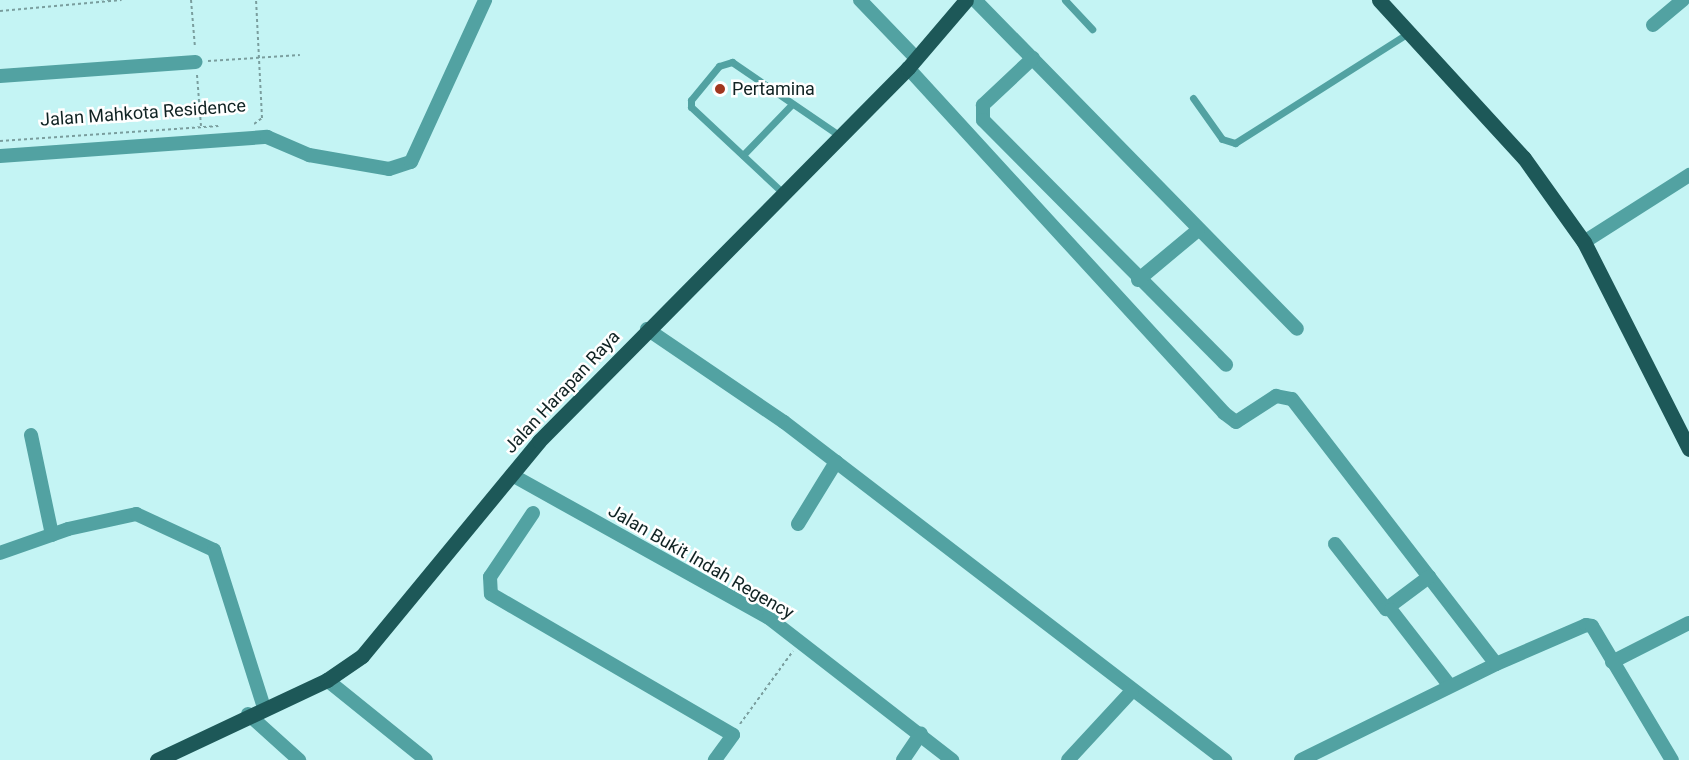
<!DOCTYPE html>
<style>
body{margin:0}
#map{position:relative;width:1689px;height:760px;overflow:hidden;background:#c4f4f4;font-family:Roboto,sans-serif}
div>[style]{position:absolute}
.path>*{height:2px;margin-top:-1px;transform-origin:0;background:repeating-linear-gradient(90deg,#7a9e9e 0 3px,transparent 0 6px)}
.lane>*{height:7px;margin:-3.5px;padding:0 3.5px;transform-origin:3.5px;border-radius:3.5px;background:#52a2a2}
.street>*{height:14px;margin:-7px;padding:0 7px;transform-origin:7px;border-radius:7px;background:#52a2a2}
.primary>*{height:15px;margin:-7.5px;padding:0 7.5px;transform-origin:7.5px;border-radius:7.5px;background:#1d5858}
.dots>*{width:16px;height:16px;translate:-50% -50%;box-sizing:border-box;border:3px solid #fff;border-radius:50%}
span{translate:-50% -50%;white-space:nowrap;text-align:center;line-height:1.15;-webkit-text-stroke:5px #fff;paint-order:stroke}
.poi-label{font-size:18px;color:#102323}
.left{translate:0 -50%;text-align:left}
.street-label{font-size:18px;color:#102323}
</style>
<div id="map">
<div class="path">
<i style="left:191px;top:0;width:48px;rotate:85.2deg"></i>
<i style="left:0;top:11px;width:122px;rotate:-5.2deg"></i>
<i style="left:208px;top:61px;width:92px;rotate:-3.7deg"></i>
<i style="left:197px;top:75px;width:51px;rotate:85.5deg"></i>
<i style="left:254px;top:124px;width:10px;rotate:-37deg"></i>
<i style="left:262px;top:118px;width:118px;rotate:-92.9deg"></i>
<i style="left:0;top:141px;width:219px;rotate:-3.9deg"></i>
<i style="left:740px;top:724px;width:90px;rotate:-54deg"></i>
</div>
<div class="lane">
<i style="left:1065px;top:0;width:40px;rotate:47deg"></i>
<i style="left:1193px;top:98px;width:50px;rotate:54.7deg"></i>
<i style="left:1222px;top:139px;width:14px;rotate:17deg"></i>
<i style="left:1235px;top:143px;width:205px;rotate:-32.4deg"></i>
<i style="left:743px;top:155px;width:71px;rotate:-46.1deg"></i>
<i style="left:783px;top:193px;width:126px;rotate:-136.9deg"></i>
<i style="left:691px;top:107px;width:7px;rotate:-90deg"></i>
<i style="left:691px;top:100px;width:44px;rotate:-50.5deg"></i>
<i style="left:719px;top:66px;width:14px;rotate:-17deg"></i>
<i style="left:732px;top:62px;width:131px;rotate:34.4deg"></i>
</div>
<div class="street">
<i style="left:860px;top:0;width:81px;rotate:46deg"></i>
<i style="left:975px;top:0;width:460px;rotate:45.6deg"></i>
<i style="left:1653px;top:25px;width:39px;rotate:-40deg"></i>
<i style="left:1033px;top:58px;width:69px;rotate:136.8deg"></i>
<i style="left:983px;top:105px;width:15px;rotate:90deg"></i>
<i style="left:983px;top:120px;width:345px;rotate:45.2deg"></i>
<i style="left:908px;top:68px;width:468px;rotate:47.5deg"></i>
<i style="left:1224px;top:413px;width:15px;rotate:37deg"></i>
<i style="left:1236px;top:422px;width:48px;rotate:-33deg"></i>
<i style="left:1276px;top:396px;width:16px;rotate:11deg"></i>
<i style="left:1292px;top:399px;width:334px;rotate:52.4deg"></i>
<i style="left:0;top:76px;width:196px;rotate:-4.1deg"></i>
<i style="left:0;top:156px;width:268px;rotate:-4.1deg"></i>
<i style="left:267px;top:137px;width:46px;rotate:23.2deg"></i>
<i style="left:309px;top:155px;width:81px;rotate:9.9deg"></i>
<i style="left:389px;top:169px;width:23px;rotate:-18deg"></i>
<i style="left:411px;top:162px;width:178px;rotate:-65.4deg"></i>
<i style="left:1584px;top:242px;width:125px;rotate:-32.5deg"></i>
<i style="left:1138px;top:280px;width:78px;rotate:-39.8deg"></i>
<i style="left:647px;top:329px;width:166px;rotate:34.2deg"></i>
<i style="left:784px;top:422px;width:556px;rotate:37.47deg"></i>
<i style="left:31px;top:435px;width:102px;rotate:78.1deg"></i>
<i style="left:512px;top:475px;width:294px;rotate:29.1deg"></i>
<i style="left:769px;top:618px;width:232px;rotate:37.8deg"></i>
<i style="left:533px;top:513px;width:77px;rotate:123.9deg"></i>
<i style="left:490px;top:577px;width:17px;rotate:87deg"></i>
<i style="left:491px;top:594px;width:280px;rotate:30.2deg"></i>
<i style="left:733px;top:735px;width:31px;rotate:126deg"></i>
<i style="left:798px;top:524px;width:73px;rotate:-58.5deg"></i>
<i style="left:1335px;top:544px;width:83px;rotate:51.9deg"></i>
<i style="left:1386px;top:609px;width:54px;rotate:-36.7deg"></i>
<i style="left:0;top:553px;width:72px;rotate:-19.4deg"></i>
<i style="left:68px;top:529px;width:70px;rotate:-12.4deg"></i>
<i style="left:136px;top:514px;width:86px;rotate:24.8deg"></i>
<i style="left:214px;top:550px;width:166px;rotate:72.4deg"></i>
<i style="left:1391px;top:610px;width:96px;rotate:52.2deg"></i>
<i style="left:1612px;top:662px;width:86px;rotate:-26.9deg"></i>
<i style="left:327px;top:680px;width:127px;rotate:38.9deg"></i>
<i style="left:248px;top:714px;width:69px;rotate:42deg"></i>
<i style="left:903px;top:760px;width:32px;rotate:-56deg"></i>
<i style="left:1068px;top:760px;width:94px;rotate:-47.2deg"></i>
<i style="left:1301px;top:760px;width:217px;rotate:-26.2deg"></i>
<i style="left:1496px;top:664px;width:98px;rotate:-23.4deg"></i>
<i style="left:1586px;top:625px;width:6px;rotate:9deg"></i>
<i style="left:1592px;top:626px;width:156px;rotate:59.2deg"></i>
</div>
<div class="primary">
<i style="left:1379px;top:0;width:214px;rotate:47.5deg"></i>
<i style="left:1524px;top:158px;width:103px;rotate:54.5deg"></i>
<i style="left:1584px;top:242px;width:232px;rotate:63.1deg"></i>
<i style="left:157px;top:760px;width:188px;rotate:-25.2deg"></i>
<i style="left:327px;top:680px;width:42px;rotate:-34.4deg"></i>
<i style="left:362px;top:656px;width:278px;rotate:-50.5deg"></i>
<i style="left:539px;top:441px;width:525px;rotate:-45.31deg"></i>
<i style="left:908px;top:68px;width:89px;rotate:-49.5deg"></i>
</div>
<div class="dots">
<i style="left:720px;top:89px;background:#a0371f"></i>
</div>
<div class="poi-label">
<span class="left" style="left:732px;top:89px">Pertamina</span>
</div>
<div class="street-label">
<span style="left:143px;top:113px;rotate:-4deg">Jalan Mahkota Residence</span>
<span style="left:562px;top:392px;rotate:-47deg">Jalan Harapan Raya</span>
<span style="left:701px;top:562px;rotate:30deg">Jalan Bukit Indah Regency</span>
</div>
</div>
